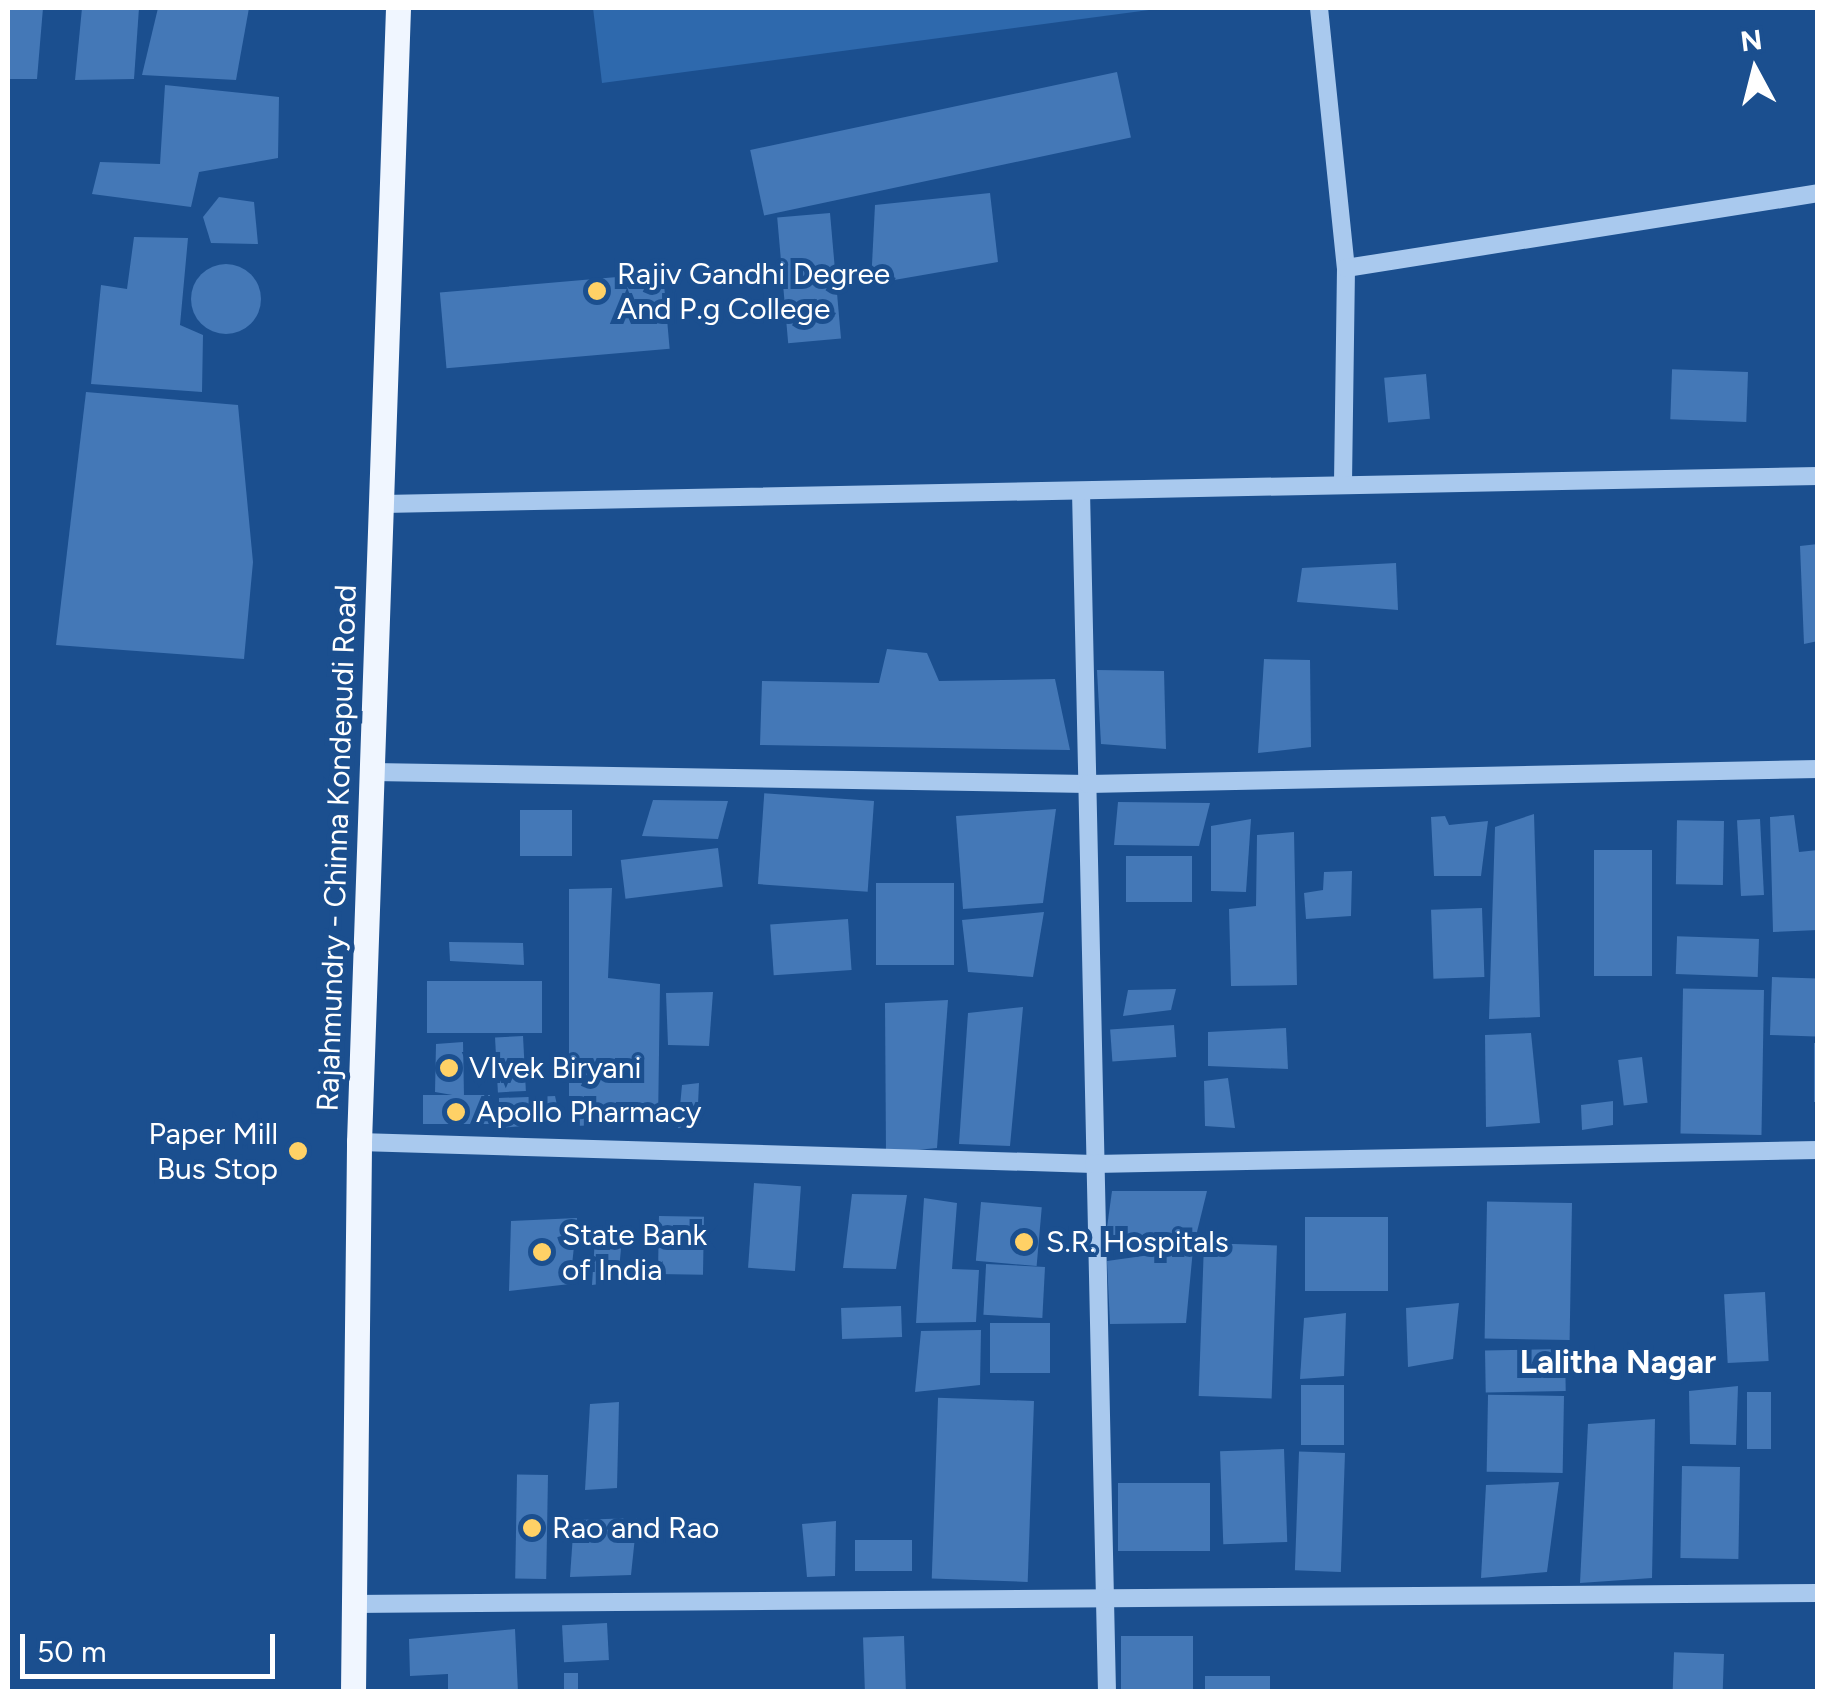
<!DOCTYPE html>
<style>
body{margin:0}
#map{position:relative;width:1825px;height:1699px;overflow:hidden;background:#1b4f8f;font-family:Figtree,sans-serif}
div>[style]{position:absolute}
.green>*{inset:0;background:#2e69ad}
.building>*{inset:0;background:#4478b7;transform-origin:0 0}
.round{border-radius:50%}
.minor>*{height:18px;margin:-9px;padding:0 9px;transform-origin:9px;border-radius:9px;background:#a9c9ee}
.major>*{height:25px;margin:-12.5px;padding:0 12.5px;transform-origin:12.5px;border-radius:12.5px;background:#f0f6ff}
.dots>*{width:28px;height:28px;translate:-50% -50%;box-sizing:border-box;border:5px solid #1b4f8f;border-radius:50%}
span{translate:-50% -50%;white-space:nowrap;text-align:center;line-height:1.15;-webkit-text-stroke:10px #1b4f8f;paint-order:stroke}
.poi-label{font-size:30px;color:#fff}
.left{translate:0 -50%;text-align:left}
.right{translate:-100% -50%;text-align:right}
.street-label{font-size:30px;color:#fff}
.neighbourhood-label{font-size:32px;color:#fff;font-weight:700}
.frame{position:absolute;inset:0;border:10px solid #fff;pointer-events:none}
.north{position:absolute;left:1705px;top:20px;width:100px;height:100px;-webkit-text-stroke:8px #1b4f8f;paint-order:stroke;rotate:353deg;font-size:28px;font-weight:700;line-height:40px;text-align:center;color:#fff}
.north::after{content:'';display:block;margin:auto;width:35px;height:45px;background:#fff;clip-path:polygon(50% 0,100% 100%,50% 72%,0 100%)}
.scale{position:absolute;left:20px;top:1634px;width:255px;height:45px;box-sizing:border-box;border:5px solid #fff;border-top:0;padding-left:12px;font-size:30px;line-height:35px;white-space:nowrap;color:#fff;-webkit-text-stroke:8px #1b4f8f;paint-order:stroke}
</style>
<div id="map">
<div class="green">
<i style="clip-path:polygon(593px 8px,1164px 8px,602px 83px)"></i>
</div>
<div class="building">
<i style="clip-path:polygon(8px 8px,43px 8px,37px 79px,8px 79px)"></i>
<i style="clip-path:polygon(82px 8px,139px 8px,134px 79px,75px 80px)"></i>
<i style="clip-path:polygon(158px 8px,249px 8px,236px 80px,142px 75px)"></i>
<i style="left:1117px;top:72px;width:67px;height:375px;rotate:78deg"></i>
<i style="clip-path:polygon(165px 85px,279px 97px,278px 158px,199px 172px,191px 207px,92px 194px,100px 162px,160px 164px)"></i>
<i style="clip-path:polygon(990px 193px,998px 262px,871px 284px,875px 205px)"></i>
<i style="clip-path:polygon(219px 197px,254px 202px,258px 244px,211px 243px,203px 217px)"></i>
<i style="left:830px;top:213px;width:126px;height:53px;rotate:85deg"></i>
<i style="clip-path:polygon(134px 237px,188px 238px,180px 325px,203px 335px,202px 392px,91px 384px,101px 285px,127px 289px)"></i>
<i class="round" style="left:191px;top:264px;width:70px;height:70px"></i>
<i style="left:663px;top:273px;width:76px;height:224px;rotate:85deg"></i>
<i style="left:1748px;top:372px;width:50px;height:76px;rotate:92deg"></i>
<i style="left:1426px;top:374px;width:45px;height:42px;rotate:85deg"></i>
<i style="clip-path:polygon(86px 392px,238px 405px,253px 562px,244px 659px,56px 645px)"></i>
<i style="clip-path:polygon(1818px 544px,1818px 641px,1804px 644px,1800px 546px)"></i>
<i style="clip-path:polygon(1396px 563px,1398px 610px,1297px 602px,1302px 568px)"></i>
<i style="clip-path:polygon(887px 649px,927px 653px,939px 681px,1055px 679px,1070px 750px,760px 745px,762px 681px,879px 683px)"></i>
<i style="clip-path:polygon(1264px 659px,1310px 660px,1311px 747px,1258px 753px)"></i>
<i style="clip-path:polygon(1097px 670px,1164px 671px,1166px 749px,1101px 744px)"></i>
<i style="clip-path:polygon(653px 800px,728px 801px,718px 839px,642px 836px)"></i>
<i style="left:874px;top:801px;width:91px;height:110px;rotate:94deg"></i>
<i style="clip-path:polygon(1118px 802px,1210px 803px,1199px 846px,1114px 845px)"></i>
<i style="clip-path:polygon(1056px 809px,1043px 903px,963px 909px,956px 816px)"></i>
<i style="left:520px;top:810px;width:52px;height:46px"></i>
<i style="clip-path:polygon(1534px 814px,1540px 1017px,1489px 1019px,1495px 827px)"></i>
<i style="clip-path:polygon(1794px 815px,1799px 852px,1818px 850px,1818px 930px,1773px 932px,1770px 817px)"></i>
<i style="clip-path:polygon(1445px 816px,1449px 825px,1488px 821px,1481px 876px,1434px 876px,1431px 817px)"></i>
<i style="clip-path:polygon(1251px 819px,1246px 892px,1211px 891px,1211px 826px)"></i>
<i style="left:1760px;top:819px;width:76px;height:23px;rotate:87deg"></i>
<i style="left:1724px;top:821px;width:64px;height:47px;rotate:91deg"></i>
<i style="clip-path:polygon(1294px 832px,1297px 985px,1231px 986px,1229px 909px,1256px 906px,1257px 835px)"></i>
<i style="left:718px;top:848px;width:39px;height:98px;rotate:83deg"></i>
<i style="left:1652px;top:850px;width:126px;height:58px;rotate:90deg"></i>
<i style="left:1192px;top:856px;width:46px;height:66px;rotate:90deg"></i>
<i style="clip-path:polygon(1352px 871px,1351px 916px,1306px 919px,1304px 893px,1323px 890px,1324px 872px)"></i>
<i style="left:954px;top:883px;width:82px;height:78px;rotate:90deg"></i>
<i style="clip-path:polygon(612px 888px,608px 978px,660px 984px,658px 1124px,569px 1126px,569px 889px)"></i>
<i style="left:1482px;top:908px;width:69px;height:51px;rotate:88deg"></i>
<i style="clip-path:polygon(1044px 912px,1033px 977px,968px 972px,962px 920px)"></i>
<i style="left:848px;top:919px;width:51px;height:78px;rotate:86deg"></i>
<i style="left:1759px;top:939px;width:38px;height:82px;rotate:92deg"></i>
<i style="clip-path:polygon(449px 942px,523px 943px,524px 965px,450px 961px)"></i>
<i style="left:1772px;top:977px;width:46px;height:58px;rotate:2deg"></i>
<i style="left:427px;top:981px;width:115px;height:52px"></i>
<i style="clip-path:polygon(1176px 989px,1171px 1010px,1123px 1016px,1128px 990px)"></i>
<i style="left:1764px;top:990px;width:145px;height:81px;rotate:91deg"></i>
<i style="clip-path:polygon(713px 992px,709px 1046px,668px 1045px,666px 993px)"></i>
<i style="clip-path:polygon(948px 1000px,937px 1148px,886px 1153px,885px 1003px)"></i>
<i style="clip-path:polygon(1023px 1007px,1010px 1146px,959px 1144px,968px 1013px)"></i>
<i style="left:1174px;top:1025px;width:32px;height:64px;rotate:86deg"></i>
<i style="clip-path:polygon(1286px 1028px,1288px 1069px,1208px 1066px,1208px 1032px)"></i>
<i style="clip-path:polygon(1531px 1033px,1540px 1123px,1486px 1127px,1485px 1035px)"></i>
<i style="left:523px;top:1036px;width:55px;height:28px;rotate:87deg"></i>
<i style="clip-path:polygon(463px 1042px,464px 1097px,435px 1092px,436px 1044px)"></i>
<i style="left:1814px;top:1043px;width:4px;height:59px"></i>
<i style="left:1642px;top:1057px;width:46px;height:24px;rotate:83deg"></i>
<i style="clip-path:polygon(1228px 1078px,1235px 1128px,1205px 1126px,1204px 1081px)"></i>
<i style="clip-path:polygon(699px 1083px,697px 1126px,678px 1128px,682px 1085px)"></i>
<i style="left:490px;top:1095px;width:29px;height:67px;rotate:90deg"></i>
<i style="clip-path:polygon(555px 1096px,561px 1123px,499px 1128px,499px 1098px)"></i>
<i style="clip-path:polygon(1613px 1101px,1613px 1125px,1582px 1130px,1581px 1105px)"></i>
<i style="left:754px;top:1183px;width:47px;height:85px;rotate:4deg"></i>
<i style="clip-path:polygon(1112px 1191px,1207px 1191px,1196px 1236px,1105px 1242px)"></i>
<i style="clip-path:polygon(852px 1194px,907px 1195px,896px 1269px,843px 1268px)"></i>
<i style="clip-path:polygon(924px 1198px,957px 1203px,952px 1269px,979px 1270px,976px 1322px,916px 1323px)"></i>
<i style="left:981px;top:1202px;width:61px;height:59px;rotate:5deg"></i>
<i style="left:1572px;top:1203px;width:137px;height:85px;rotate:91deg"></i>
<i style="left:659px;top:1216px;width:45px;height:58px;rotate:1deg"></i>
<i style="left:1388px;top:1217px;width:74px;height:83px;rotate:90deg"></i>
<i style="clip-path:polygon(577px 1218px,570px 1284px,509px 1291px,511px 1221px)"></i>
<i style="clip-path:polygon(622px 1237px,618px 1282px,592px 1285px,595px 1238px)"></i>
<i style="left:1204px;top:1243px;width:73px;height:153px;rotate:2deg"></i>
<i style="clip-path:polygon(1193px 1249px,1186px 1323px,1110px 1324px,1107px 1261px)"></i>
<i style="left:1045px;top:1267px;width:51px;height:59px;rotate:93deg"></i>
<i style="left:1765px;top:1292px;width:69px;height:41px;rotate:87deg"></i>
<i style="clip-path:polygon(1459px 1303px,1453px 1359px,1408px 1367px,1406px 1308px)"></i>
<i style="left:901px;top:1306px;width:31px;height:60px;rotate:88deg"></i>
<i style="clip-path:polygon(1346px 1313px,1344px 1376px,1300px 1379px,1304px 1318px)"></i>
<i style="left:1050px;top:1323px;width:50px;height:60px;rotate:90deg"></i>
<i style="clip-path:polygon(981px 1330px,980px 1385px,915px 1392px,921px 1331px)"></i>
<i style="left:1565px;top:1349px;width:42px;height:80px;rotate:89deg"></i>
<i style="left:1344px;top:1385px;width:60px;height:43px;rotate:90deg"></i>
<i style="clip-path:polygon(1738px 1386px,1736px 1445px,1690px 1444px,1689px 1391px)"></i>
<i style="left:1771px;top:1392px;width:57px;height:24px;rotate:90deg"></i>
<i style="left:1564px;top:1396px;width:77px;height:76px;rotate:91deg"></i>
<i style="left:1034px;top:1401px;width:181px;height:96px;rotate:92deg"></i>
<i style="clip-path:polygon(619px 1402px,617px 1488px,585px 1490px,590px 1404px)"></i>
<i style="clip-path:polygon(1655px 1419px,1652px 1578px,1580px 1583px,1588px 1424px)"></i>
<i style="left:1284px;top:1449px;width:93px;height:64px;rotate:88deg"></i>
<i style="left:1345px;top:1453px;width:119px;height:46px;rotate:92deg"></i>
<i style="left:1682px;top:1466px;width:58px;height:92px;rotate:1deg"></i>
<i style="left:548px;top:1475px;width:104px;height:31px;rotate:91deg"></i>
<i style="clip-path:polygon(1559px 1482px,1547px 1572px,1481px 1578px,1486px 1485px)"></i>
<i style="left:1210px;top:1483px;width:68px;height:92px;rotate:90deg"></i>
<i style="clip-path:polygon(637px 1518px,631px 1575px,570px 1577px,574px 1520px)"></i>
<i style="clip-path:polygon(836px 1521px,835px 1576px,807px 1577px,802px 1524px)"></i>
<i style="left:912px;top:1540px;width:31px;height:57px;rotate:90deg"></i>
<i style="left:607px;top:1623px;width:37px;height:45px;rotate:87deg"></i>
<i style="clip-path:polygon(515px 1629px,518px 1692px,448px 1692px,448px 1674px,410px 1676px,409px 1639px)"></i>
<i style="left:904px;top:1636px;width:56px;height:41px;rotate:88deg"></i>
<i style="left:1193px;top:1636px;width:56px;height:72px;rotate:90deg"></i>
<i style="left:1724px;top:1654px;width:38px;height:50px;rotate:92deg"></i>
<i style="left:578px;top:1673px;width:19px;height:14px;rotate:90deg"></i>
<i style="left:1205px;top:1676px;width:65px;height:16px"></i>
</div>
<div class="minor">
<i style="left:1319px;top:8px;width:261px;rotate:84.1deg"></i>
<i style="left:1346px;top:268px;width:217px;rotate:90.8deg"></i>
<i style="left:1346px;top:268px;width:478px;rotate:-9deg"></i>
<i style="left:1081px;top:491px;width:1201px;rotate:88.76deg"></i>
<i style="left:383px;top:504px;width:1435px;rotate:-1.12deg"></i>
<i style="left:373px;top:772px;width:715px;rotate:0.96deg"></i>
<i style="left:1088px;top:784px;width:730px;rotate:-1.18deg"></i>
<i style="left:359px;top:1142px;width:735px;rotate:1.71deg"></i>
<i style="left:1094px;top:1164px;width:724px;rotate:-1.11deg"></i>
<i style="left:351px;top:1604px;width:1467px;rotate:-0.43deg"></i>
</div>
<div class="major">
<i style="left:353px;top:1692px;width:550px;rotate:-89.37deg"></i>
<i style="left:359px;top:1142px;width:1135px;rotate:-88.03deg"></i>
</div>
<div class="dots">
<i style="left:597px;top:291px;background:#ffd166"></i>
<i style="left:449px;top:1068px;background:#ffd166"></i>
<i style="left:456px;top:1112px;background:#ffd166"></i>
<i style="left:298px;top:1151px;background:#ffd166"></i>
<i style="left:1024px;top:1242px;background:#ffd166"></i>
<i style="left:542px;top:1252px;background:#ffd166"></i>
<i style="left:532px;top:1528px;background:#ffd166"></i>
</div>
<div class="poi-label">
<span class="left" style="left:617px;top:291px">Rajiv Gandhi Degree<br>And P.g College</span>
<span class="left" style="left:469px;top:1068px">VIvek Biryani</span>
<span class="left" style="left:476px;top:1112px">Apollo Pharmacy</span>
<span class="right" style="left:278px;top:1151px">Paper Mill<br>Bus Stop</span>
<span class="left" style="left:562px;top:1252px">State Bank<br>of India</span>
<span class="left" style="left:1046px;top:1242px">S.R. Hospitals</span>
<span class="left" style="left:552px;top:1528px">Rao and Rao</span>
</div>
<div class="street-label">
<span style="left:337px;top:848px;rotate:-88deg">Rajahmundry - Chinna Kondepudi Road</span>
</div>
<div class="neighbourhood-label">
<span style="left:1618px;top:1362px">Lalitha Nagar</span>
</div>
<div class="frame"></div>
<div class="north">N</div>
<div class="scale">50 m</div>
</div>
